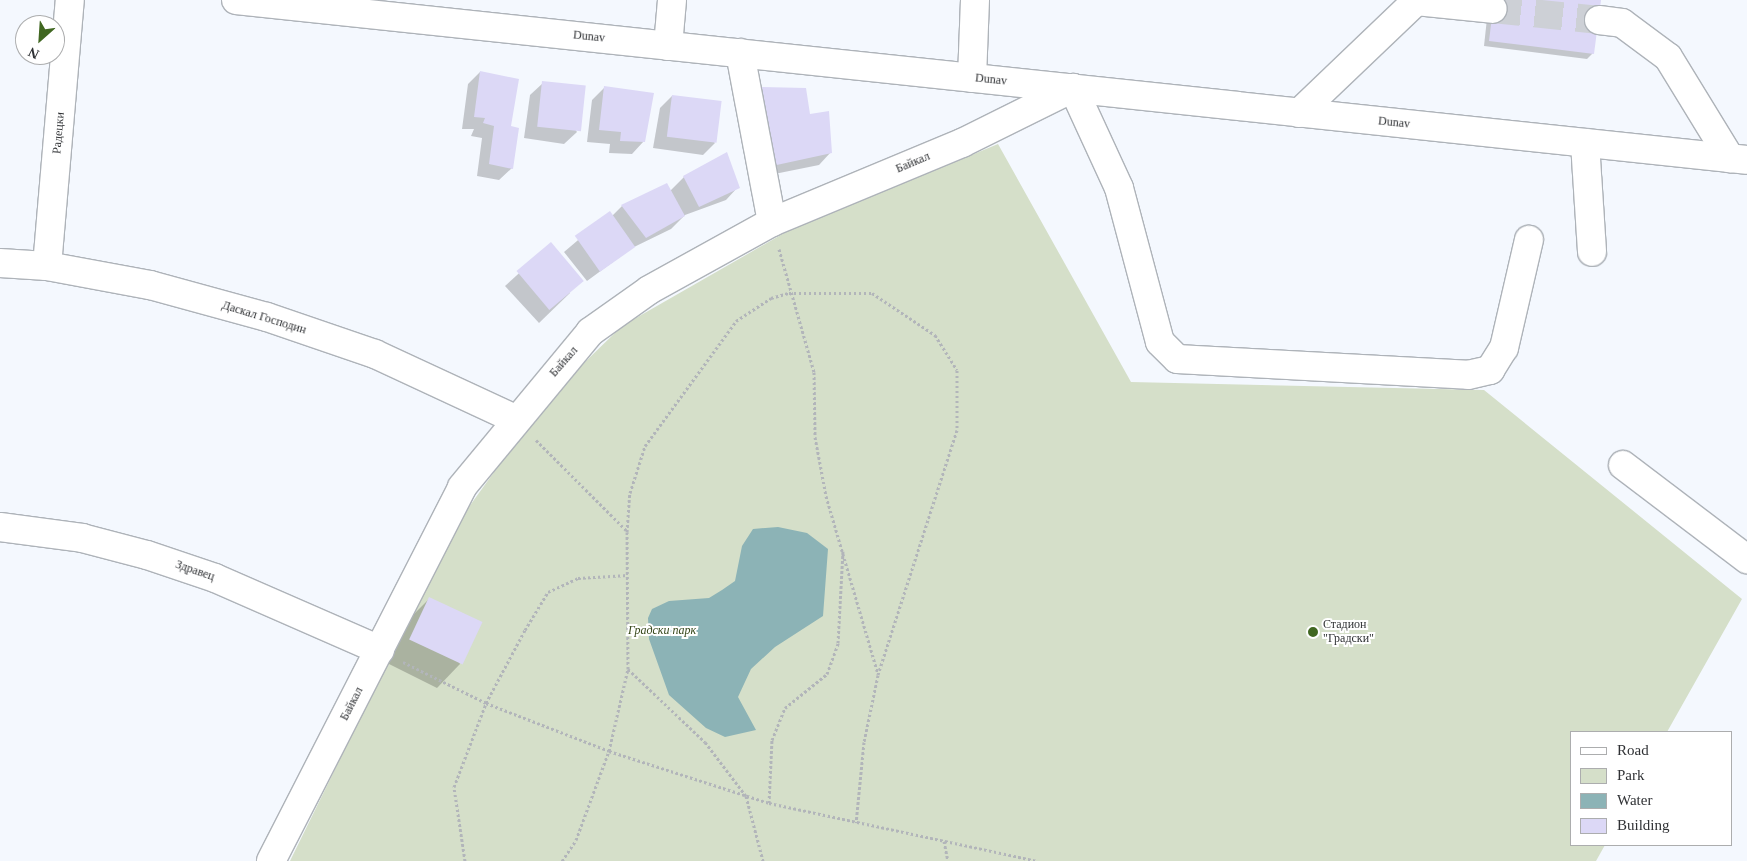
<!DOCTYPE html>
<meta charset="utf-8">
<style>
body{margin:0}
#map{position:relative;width:1747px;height:861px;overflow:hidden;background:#f4f8fe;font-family:"Times New Roman",serif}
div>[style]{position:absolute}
.green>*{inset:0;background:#d5dfc9}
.water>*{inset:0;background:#8cb3b6}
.shadow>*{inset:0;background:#0003}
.building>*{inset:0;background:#dcd8f6;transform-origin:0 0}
.minor-tunnel>*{height:28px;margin-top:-14px;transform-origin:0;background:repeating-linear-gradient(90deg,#cdd0d6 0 28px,transparent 0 42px)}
.path>*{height:3px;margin-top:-1.5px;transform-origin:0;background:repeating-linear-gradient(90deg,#b2b5ba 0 2.5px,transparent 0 5px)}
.roads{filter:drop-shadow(1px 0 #aeb3b9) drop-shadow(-1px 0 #aeb3b9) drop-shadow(0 1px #aeb3b9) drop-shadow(0 -1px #aeb3b9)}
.minor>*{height:28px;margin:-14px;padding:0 14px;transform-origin:14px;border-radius:14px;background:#fff}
.dots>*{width:14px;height:14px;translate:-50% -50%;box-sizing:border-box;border:2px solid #fff;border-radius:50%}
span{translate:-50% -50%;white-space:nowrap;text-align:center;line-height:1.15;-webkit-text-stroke:4px #fff;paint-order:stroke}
.street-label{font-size:12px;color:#2f3134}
.poi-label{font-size:12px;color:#2f3134}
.left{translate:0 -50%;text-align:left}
.park-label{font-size:12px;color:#344517;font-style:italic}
.legend{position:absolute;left:1570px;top:731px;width:162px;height:115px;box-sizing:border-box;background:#fff;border:1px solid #acadae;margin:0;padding:6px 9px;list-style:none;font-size:15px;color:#2f3134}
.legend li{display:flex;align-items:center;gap:10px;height:25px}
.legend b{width:25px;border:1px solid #acadae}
.north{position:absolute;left:15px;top:15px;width:50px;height:50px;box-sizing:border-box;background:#fff;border:1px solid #acadae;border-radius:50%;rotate:206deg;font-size:14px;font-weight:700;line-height:20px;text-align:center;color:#2f3134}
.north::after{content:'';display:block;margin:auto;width:18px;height:22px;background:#406721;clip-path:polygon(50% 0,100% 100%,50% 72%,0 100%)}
</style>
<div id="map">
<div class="green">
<i style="clip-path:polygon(998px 144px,1131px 382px,1484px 390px,1742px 599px,1667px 732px,1571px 732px,1571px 845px,1605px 845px,1596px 861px,290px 861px,453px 529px,546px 400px,622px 326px,786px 232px)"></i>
</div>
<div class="water">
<i style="clip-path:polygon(778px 527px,807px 533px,828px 549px,823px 616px,775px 647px,751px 669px,738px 697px,756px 730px,725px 737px,706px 728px,669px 695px,649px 639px,648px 618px,652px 609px,669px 601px,709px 598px,722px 590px,735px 581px,742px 546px,753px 529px)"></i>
</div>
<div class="shadow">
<i style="clip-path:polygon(1489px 0,1600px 0,1593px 53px,1587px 59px,1484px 46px)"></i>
<i style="clip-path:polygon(480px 72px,512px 168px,499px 180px,477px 176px,482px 138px,471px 136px,474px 129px,462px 129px,468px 84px)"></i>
<i style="clip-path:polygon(543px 83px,577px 132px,564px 144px,524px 138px,530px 95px)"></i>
<i style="clip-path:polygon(604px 88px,644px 141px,632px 154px,609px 153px,610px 144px,587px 142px,592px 100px)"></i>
<i style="clip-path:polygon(763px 88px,809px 115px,831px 152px,819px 165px,760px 177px,751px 100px)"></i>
<i style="clip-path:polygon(672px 96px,715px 143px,703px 155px,653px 148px,660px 108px)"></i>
<i style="clip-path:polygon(684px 177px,738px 187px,726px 200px,685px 215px,671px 229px,632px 248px,587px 281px,564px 252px,610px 213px,612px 216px,622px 206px,670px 191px)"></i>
<i style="clip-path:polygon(551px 244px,570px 293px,539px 323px,505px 286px)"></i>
<i style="clip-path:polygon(429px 599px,460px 664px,437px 688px,387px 663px,406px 622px)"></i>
</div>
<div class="building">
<i style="clip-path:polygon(1494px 0,1601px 0,1594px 54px,1489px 41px)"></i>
<i style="clip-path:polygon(480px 71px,519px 79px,511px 126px,519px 128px,513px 169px,489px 164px,494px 126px,483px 123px,485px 118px,474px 117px)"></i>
<i style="left:542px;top:81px;width:44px;height:46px;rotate:6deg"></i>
<i style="clip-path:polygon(604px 86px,654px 93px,645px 142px,620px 141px,621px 132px,599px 130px)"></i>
<i style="clip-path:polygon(762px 87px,806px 88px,810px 114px,829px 111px,832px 153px,772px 166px)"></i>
<i style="left:672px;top:95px;width:50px;height:42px;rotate:7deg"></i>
<i style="clip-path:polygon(727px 152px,740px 188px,699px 207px,683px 176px)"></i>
<i style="clip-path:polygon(667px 183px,685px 216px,646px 238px,621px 205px)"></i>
<i style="left:610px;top:211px;width:44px;height:43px;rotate:55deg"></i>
<i style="left:551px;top:242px;width:51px;height:45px;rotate:50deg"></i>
<i style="left:429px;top:597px;width:59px;height:47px;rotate:25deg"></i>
</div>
<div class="minor-tunnel">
<i style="left:1493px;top:9px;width:107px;rotate:5.9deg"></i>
</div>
<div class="path">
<i style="left:779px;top:249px;width:128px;rotate:74.1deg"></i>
<i style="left:814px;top:372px;width:65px;rotate:89.1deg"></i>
<i style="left:815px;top:437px;width:60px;rotate:79.4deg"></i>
<i style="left:826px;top:496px;width:185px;rotate:73.7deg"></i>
<i style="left:536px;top:440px;width:129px;rotate:45deg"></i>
<i style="left:403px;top:662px;width:93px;rotate:26.3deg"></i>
<i style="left:486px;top:703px;width:132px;rotate:21.3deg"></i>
<i style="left:609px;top:751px;width:168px;rotate:18deg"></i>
<i style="left:769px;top:803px;width:274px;rotate:12.2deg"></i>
<i style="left:628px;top:669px;width:106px;rotate:43.5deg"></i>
<i style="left:705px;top:742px;width:68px;rotate:52.8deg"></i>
<i style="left:746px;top:796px;width:67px;rotate:75.3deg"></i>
<i style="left:769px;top:803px;width:63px;rotate:-87.3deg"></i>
<i style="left:772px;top:740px;width:35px;rotate:-68deg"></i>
<i style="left:785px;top:708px;width:54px;rotate:-39deg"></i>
<i style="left:827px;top:674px;width:33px;rotate:-70deg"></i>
<i style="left:838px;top:643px;width:92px;rotate:-86.9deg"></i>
<i style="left:944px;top:841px;width:20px;rotate:79deg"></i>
<i style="left:465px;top:861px;width:75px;rotate:-98.5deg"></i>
<i style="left:454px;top:787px;width:90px;rotate:-69.1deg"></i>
<i style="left:486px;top:703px;width:83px;rotate:-61.9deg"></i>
<i style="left:525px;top:630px;width:44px;rotate:-58.8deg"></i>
<i style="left:548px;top:592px;width:33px;rotate:-25deg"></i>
<i style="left:578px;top:578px;width:50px;rotate:-3.4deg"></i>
<i style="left:562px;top:861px;width:25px;rotate:-56deg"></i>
<i style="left:576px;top:840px;width:95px;rotate:-69.7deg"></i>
<i style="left:609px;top:751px;width:84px;rotate:-77deg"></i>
<i style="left:628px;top:669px;width:137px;rotate:-90.4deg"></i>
<i style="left:627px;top:532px;width:39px;rotate:-86deg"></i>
<i style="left:630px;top:493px;width:49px;rotate:-72.3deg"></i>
<i style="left:645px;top:446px;width:155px;rotate:-53.9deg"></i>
<i style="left:736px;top:321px;width:42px;rotate:-33.3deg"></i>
<i style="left:771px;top:298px;width:19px;rotate:-16deg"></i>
<i style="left:789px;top:293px;width:83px"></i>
<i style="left:872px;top:293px;width:76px;rotate:33.7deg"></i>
<i style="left:935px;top:335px;width:41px;rotate:57.8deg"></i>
<i style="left:957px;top:370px;width:60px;rotate:90deg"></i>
<i style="left:957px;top:430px;width:257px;rotate:107.9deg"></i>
<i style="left:878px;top:675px;width:68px;rotate:101.8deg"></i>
<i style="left:864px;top:742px;width:81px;rotate:95.6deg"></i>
</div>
<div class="roads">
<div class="minor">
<i style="left:236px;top:0;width:1519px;rotate:6.04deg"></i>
<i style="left:1599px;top:20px;width:23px;rotate:7deg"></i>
<i style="left:1622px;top:23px;width:57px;rotate:36.5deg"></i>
<i style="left:1668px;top:57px;width:119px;rotate:58.5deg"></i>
<i style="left:668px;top:46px;width:46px;rotate:-85deg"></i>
<i style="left:740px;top:53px;width:172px;rotate:79.3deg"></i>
<i style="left:972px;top:78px;width:78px;rotate:-87.8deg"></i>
<i style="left:1299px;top:113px;width:162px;rotate:-43.7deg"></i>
<i style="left:1416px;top:1px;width:77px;rotate:5.9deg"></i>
<i style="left:1585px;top:143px;width:109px;rotate:86.3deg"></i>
<i style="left:0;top:263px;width:47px;rotate:3.7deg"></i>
<i style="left:47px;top:266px;width:105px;rotate:10.5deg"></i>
<i style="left:150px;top:285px;width:121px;rotate:15.3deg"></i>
<i style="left:267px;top:317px;width:114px;rotate:18.9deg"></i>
<i style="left:375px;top:354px;width:154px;rotate:24.9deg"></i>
<i style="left:47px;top:266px;width:267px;rotate:-85.1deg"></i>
<i style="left:1623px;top:465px;width:156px;rotate:37.2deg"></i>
<i style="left:0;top:527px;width:83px;rotate:7.6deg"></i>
<i style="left:82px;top:538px;width:67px;rotate:14.7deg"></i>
<i style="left:147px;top:555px;width:72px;rotate:18.7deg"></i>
<i style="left:215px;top:578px;width:180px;rotate:23.6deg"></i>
<i style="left:271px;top:861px;width:420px;rotate:-62.9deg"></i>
<i style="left:462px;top:487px;width:201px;rotate:-50.4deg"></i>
<i style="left:590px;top:332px;width:72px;rotate:-35.4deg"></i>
<i style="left:649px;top:290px;width:141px;rotate:-28.9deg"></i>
<i style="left:772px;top:222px;width:206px;rotate:-22.6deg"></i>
<i style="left:962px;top:143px;width:124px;rotate:-26.4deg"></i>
<i style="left:1073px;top:88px;width:110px;rotate:65.3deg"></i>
<i style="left:1119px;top:188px;width:159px;rotate:75.1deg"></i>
<i style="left:1160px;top:342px;width:24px;rotate:45deg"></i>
<i style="left:1177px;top:359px;width:291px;rotate:3.1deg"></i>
<i style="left:1468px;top:375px;width:23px;rotate:-13deg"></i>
<i style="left:1490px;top:370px;width:26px;rotate:-58deg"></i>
<i style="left:1504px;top:348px;width:111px;rotate:-77deg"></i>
</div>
</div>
<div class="dots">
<i style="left:1313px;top:632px;background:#406721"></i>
</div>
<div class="street-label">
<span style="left:589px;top:37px;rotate:6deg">Dunav</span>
<span style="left:991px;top:80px;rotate:6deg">Dunav</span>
<span style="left:1394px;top:123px;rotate:6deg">Dunav</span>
<span style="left:59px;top:133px;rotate:-85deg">Радецки</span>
<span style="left:913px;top:163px;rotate:-23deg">Байкал</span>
<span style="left:264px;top:318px;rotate:17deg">Даскал Господин</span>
<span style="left:564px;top:362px;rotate:-49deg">Байкал</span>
<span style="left:195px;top:571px;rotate:19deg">Здравец</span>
<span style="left:352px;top:704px;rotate:-63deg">Байкал</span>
</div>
<div class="poi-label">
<span class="left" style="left:1323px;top:632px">Стадион<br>"Градски"</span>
</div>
<div class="park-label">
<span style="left:662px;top:631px">Градски парк</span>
</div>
<ul class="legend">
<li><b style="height:6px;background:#fff"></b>Road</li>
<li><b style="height:14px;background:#d5dfc9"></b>Park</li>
<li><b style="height:14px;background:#8cb3b6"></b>Water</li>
<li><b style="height:14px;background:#dcd8f6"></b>Building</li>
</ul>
<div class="north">N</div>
</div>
